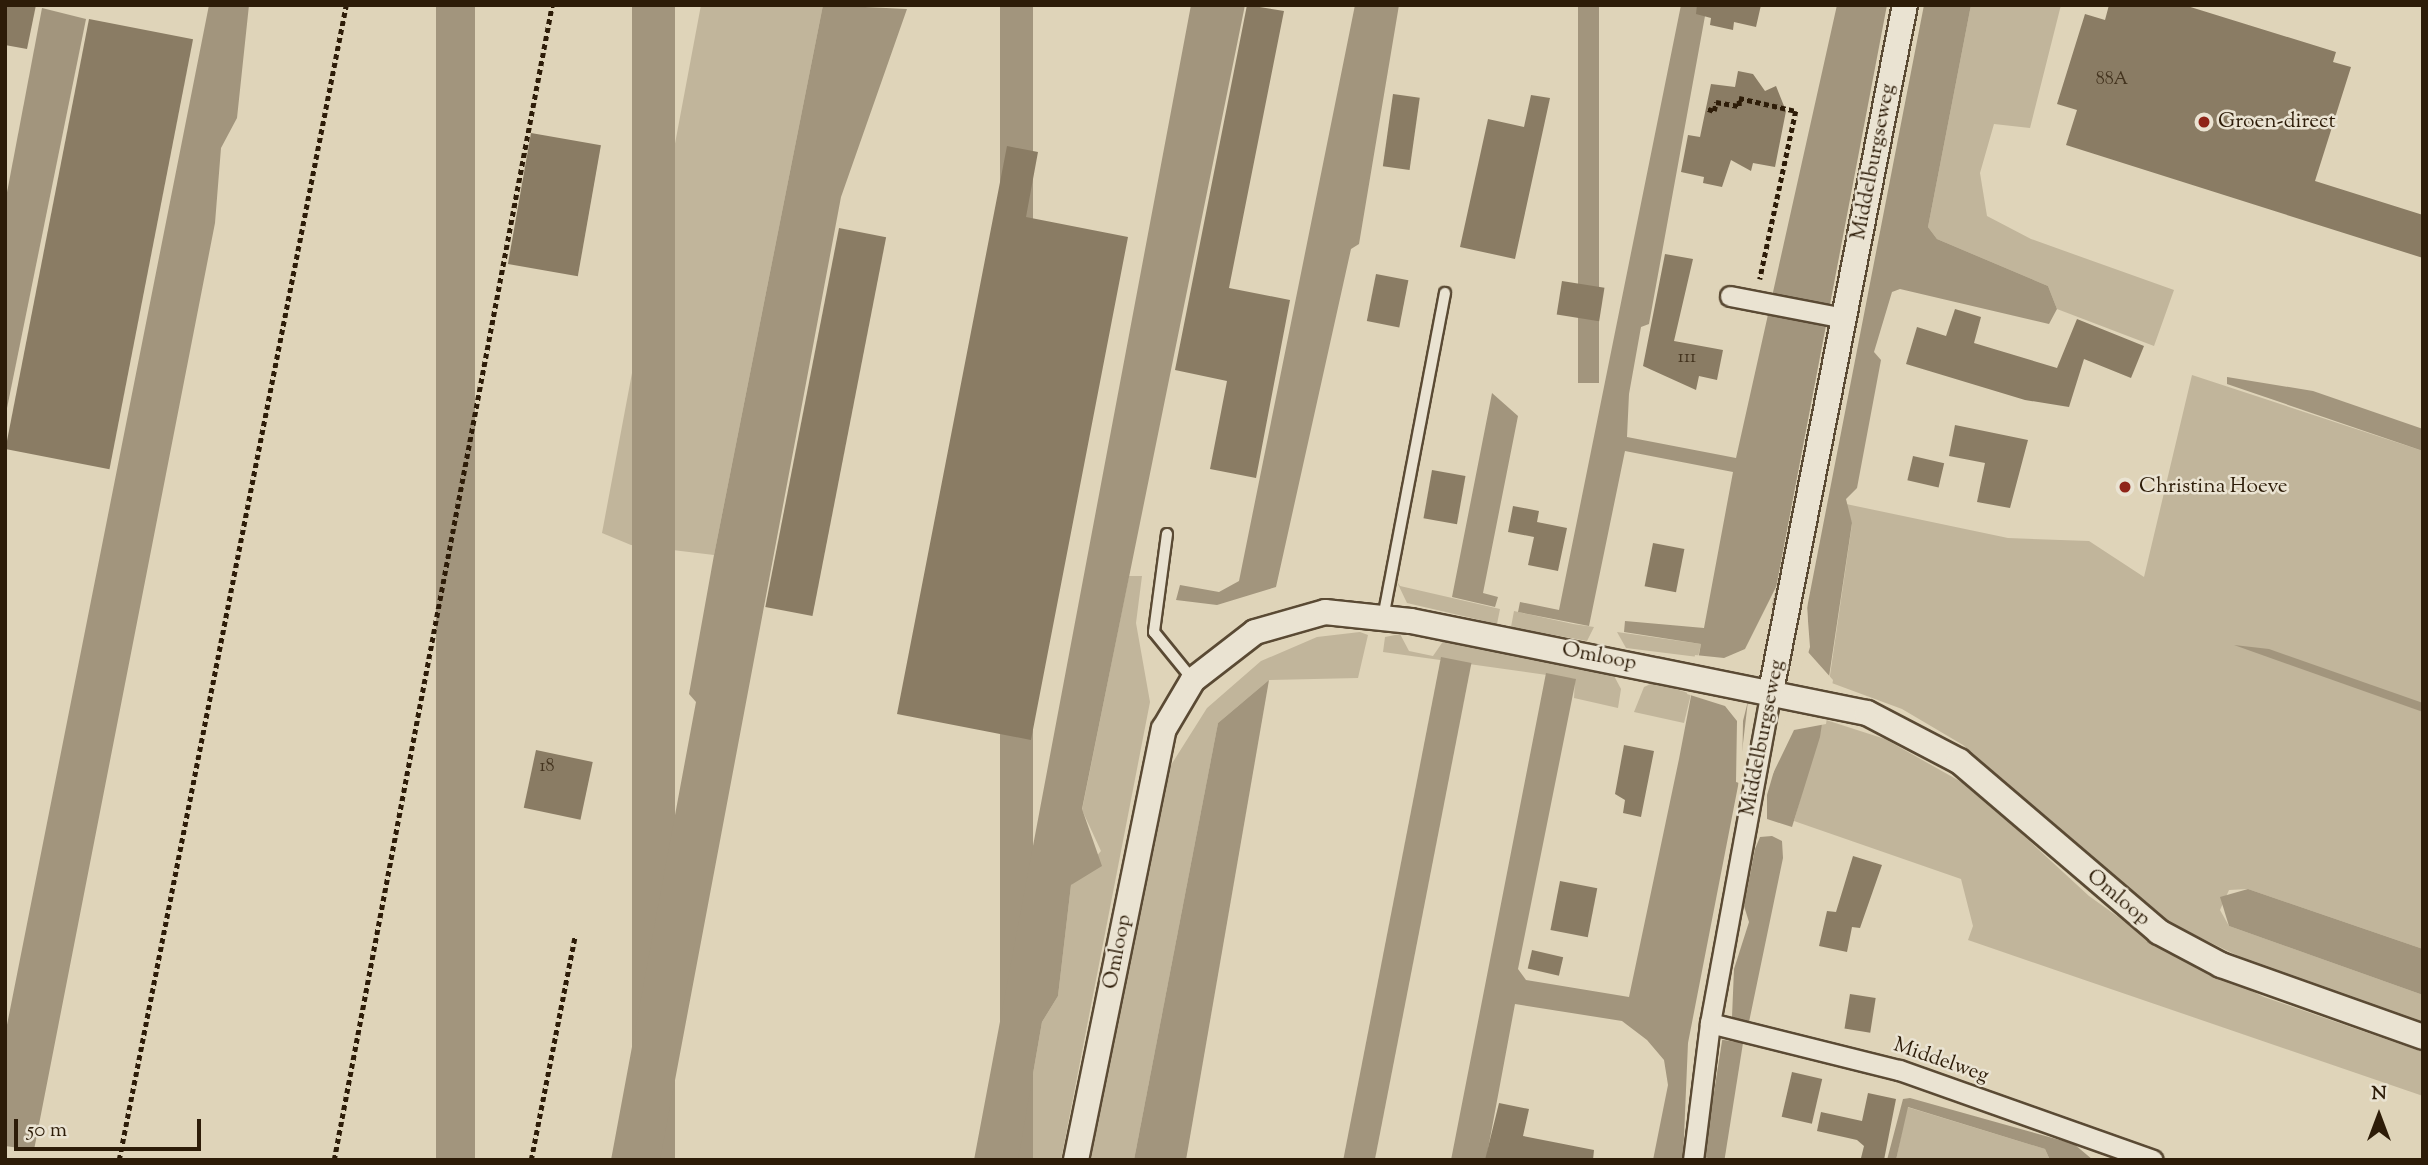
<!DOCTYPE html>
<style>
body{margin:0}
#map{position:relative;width:2428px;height:1165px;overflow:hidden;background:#dfd4b9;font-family:"Sorts Mill Goudy",serif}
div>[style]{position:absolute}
.green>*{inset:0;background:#c1b59b}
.water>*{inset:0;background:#a2957d;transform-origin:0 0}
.pier>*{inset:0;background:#dfd4b9}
.building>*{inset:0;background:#8a7c64;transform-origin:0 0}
.path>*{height:4.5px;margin-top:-2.25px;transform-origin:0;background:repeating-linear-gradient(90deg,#2d1c08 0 5px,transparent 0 8.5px)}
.roads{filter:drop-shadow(2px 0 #5a4a34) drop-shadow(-2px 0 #5a4a34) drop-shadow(0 2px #5a4a34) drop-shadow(0 -2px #5a4a34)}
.service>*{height:10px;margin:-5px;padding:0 5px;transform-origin:5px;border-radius:5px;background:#eae3d2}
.minor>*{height:19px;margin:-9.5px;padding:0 9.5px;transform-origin:9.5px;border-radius:9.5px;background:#eae3d2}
.tertiary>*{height:24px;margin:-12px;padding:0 12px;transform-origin:12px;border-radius:12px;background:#eae3d2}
.dots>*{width:19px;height:19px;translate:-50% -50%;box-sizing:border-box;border:4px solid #eae3d2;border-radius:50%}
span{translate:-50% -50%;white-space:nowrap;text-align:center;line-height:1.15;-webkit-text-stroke:5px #eae3d2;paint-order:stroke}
.number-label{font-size:18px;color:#44341f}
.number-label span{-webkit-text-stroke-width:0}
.poi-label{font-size:21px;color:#2d1c08}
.left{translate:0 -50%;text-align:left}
.street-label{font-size:21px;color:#2d1c08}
.frame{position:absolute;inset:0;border:7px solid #2d1c08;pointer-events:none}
.north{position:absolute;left:2344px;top:1081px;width:70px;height:70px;-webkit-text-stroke:5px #eae3d2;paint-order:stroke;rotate:0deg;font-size:19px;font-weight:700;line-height:28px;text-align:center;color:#2d1c08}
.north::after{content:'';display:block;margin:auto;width:24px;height:32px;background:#2d1c08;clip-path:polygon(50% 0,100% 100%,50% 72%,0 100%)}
.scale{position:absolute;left:14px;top:1119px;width:187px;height:32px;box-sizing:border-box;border:4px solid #2d1c08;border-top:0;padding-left:9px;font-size:21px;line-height:24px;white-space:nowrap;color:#2d1c08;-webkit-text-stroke:5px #eae3d2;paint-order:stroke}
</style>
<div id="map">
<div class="green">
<i style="clip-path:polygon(701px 5px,823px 5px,714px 555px,631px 545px,602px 533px)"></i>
<i style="clip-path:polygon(1971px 5px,2061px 5px,2030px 128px,1994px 124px,1980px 173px,1987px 216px,2031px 239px,2174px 290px,2154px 346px,2057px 309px,2048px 286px,1937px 239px,1928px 227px)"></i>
<i style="clip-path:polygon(2192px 375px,2423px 451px,2423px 949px,2248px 889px,2229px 890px,2220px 910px,2229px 926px,2423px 995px,2423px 1026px,2269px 971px,2166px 921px,2092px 867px,1963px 745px,1902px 709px,1829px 682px,1852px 524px,1846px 504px,2008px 538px,2089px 541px,2144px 577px)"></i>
<i style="clip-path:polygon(1129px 576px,1142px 576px,1136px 623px,1150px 702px,1061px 1160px,1018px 1160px,1042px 1022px,1058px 996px,1071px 885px,1101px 851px,1082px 810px)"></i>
<i style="clip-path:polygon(1396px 580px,1400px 586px,1500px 609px,1497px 624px,1407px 603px)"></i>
<i style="clip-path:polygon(1514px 611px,1573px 624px,1594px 627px,1587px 641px,1511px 627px)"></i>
<i style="clip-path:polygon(1360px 632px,1368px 635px,1358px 678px,1269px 680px,1218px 723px,1134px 1160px,1090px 1160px,1166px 773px,1207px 708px,1261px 661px,1317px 637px)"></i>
<i style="clip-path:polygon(1617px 632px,1701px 644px,1698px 657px,1626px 648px)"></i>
<i style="clip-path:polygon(1400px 634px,1409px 651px,1433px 656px,1444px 640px,1612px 672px,1621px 689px,1618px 708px,1574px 698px,1575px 679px,1383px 652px,1385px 637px)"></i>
<i style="clip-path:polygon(1655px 682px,1691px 694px,1684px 723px,1634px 712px,1644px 687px)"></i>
<i style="clip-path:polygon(1823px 719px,1885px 739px,1972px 788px,2089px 896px,2159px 946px,2264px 997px,2423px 1052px,2423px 1096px,1968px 940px,1973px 926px,1961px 879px,1794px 821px)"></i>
<i style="clip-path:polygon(1907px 1107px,2045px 1149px,2050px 1160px,1896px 1160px)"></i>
</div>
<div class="water">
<i style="clip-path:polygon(209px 5px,249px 5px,237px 118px,221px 148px,215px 223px,34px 1150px,5px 1146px,5px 1035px)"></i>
<i style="left:436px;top:5px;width:39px;height:1177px"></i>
<i style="left:632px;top:5px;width:43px;height:1176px"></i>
<i style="clip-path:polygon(823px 5px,907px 9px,841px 197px,660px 1160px,611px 1160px,696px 702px,689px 694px,714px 555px)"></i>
<i style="left:1000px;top:5px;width:33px;height:1176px"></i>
<i style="clip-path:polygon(1191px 5px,1245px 5px,1082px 809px,1102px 866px,1071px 885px,1058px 996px,1042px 1022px,1018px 1160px,974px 1160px)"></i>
<i style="clip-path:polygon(1355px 5px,1399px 5px,1359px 244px,1351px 249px,1276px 587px,1217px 605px,1176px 600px,1180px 585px,1219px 592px,1239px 581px)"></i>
<i style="left:1578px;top:5px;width:21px;height:378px"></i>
<i style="clip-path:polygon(1681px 5px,1707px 5px,1649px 324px,1641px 327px,1629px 394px,1627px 437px,1736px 458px,1837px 5px,1887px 5px,1773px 604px,1755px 641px,1738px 786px,1688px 1043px,1683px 1160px,1653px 1160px,1668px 1085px,1664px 1060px,1647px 1040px,1622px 1021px,1515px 1004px,1486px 1160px,1451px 1160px,1546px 673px,1576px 679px,1518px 969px,1526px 980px,1629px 997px,1679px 759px,1701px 644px,1624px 632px,1625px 621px,1704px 628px,1733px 472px,1625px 451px,1589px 626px,1518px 612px,1520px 602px,1559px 610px)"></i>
<i style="clip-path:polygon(1924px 5px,1971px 5px,1928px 227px,1937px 239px,2048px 286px,2057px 309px,2049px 324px,1900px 289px,1892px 292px,1874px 352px,1881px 360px,1857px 488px,1846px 499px,1852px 523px,1820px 737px,1792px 827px,1767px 819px,1767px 795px,1810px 647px,1807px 608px)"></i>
<i style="clip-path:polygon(42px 8px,86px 19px,5px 418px,5px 203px)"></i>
<i style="clip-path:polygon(2227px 377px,2313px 391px,2423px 429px,2423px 451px,2227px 384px)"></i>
<i style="clip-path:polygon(1492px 393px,1518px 416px,1483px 593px,1498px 597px,1495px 607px,1452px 597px)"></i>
<i style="clip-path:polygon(2234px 645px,2269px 649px,2423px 703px,2423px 712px)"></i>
<i style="left:1441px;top:657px;width:31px;height:512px;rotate:11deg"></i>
<i style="clip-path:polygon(1269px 680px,1186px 1160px,1134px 1160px,1218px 723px)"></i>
<i style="clip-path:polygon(1772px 836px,1782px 841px,1783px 858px,1749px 1022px,1732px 1017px,1734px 969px,1749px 922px,1744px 906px,1755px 849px,1760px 837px)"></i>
<i style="clip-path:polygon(2248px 889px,2423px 949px,2423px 995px,2229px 926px,2220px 897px)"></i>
<i style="left:1743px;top:1043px;width:119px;height:21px;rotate:99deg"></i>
<i style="clip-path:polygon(1910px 1098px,2074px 1144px,2093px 1160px,2050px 1160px,2045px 1149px,1908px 1107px,1896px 1160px,1887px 1160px,1903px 1099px)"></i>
</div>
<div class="pier">
<i style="clip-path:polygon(1777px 585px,1743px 721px,1742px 784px,1736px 782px,1737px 721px,1725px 706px,1687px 694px,1695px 655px,1724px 658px,1745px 649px)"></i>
<i style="clip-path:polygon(1807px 592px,1808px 652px,1833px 680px,1826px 724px,1794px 730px,1766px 788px,1807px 647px)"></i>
</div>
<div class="building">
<i style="clip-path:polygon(5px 5px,36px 5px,27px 49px,5px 45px)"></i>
<i style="clip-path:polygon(1247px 5px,1284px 11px,1229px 288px,1290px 300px,1256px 478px,1210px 469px,1227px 381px,1175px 370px)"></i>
<i style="clip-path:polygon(1697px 5px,1761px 5px,1756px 27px,1734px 22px,1733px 30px,1710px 25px,1711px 18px,1696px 14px)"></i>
<i style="clip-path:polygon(2109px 5px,2184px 5px,2336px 52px,2333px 62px,2351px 67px,2315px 181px,2423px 215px,2423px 258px,2066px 145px,2077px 110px,2057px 104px,2085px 14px,2105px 20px)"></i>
<i style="left:89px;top:19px;width:106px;height:438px;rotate:11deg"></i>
<i style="clip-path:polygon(1738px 71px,1753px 74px,1765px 91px,1776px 86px,1786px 111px,1775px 167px,1753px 163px,1751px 171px,1731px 160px,1722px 187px,1703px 183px,1704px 177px,1681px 172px,1688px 135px,1700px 137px,1711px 84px,1735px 87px)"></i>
<i style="left:1393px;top:94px;width:27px;height:73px;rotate:8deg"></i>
<i style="clip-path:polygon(1531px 95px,1550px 98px,1515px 259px,1460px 247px,1488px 119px,1524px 127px)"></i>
<i style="left:531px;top:133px;width:71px;height:133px;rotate:10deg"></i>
<i style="clip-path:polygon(1007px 146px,1038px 152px,1026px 217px,1128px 237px,1031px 740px,897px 714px)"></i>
<i style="left:839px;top:228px;width:48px;height:386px;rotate:11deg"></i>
<i style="clip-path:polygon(1665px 254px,1693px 259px,1674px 341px,1723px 350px,1717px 380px,1699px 376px,1696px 390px,1643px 366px)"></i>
<i style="left:1376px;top:274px;width:33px;height:48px;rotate:11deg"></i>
<i style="left:1562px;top:281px;width:43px;height:34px;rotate:9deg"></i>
<i style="clip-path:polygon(1955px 309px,1981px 317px,1974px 343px,2057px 368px,2077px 319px,2144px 346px,2131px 378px,2084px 359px,2069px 407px,2025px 400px,1906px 364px,1917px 327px,1946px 336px)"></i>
<i style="clip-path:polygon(1955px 425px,2028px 440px,2010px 508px,1977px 502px,1985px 463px,1949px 456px)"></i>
<i style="left:1913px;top:456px;width:32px;height:25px;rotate:13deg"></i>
<i style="left:1432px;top:470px;width:34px;height:49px;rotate:10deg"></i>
<i style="clip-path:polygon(1513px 506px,1539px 511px,1537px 522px,1567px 528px,1558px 571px,1528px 565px,1534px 537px,1508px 532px)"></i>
<i style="left:1653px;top:543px;width:32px;height:44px;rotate:11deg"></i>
<i style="clip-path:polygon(1624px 745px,1654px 751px,1641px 817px,1623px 813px,1625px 800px,1615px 794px)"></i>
<i style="left:536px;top:750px;width:58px;height:59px;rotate:12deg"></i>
<i style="clip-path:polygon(1853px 856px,1882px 865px,1860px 928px,1852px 927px,1847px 952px,1819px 946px,1827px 911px,1836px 912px)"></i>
<i style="left:1560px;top:881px;width:38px;height:50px;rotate:11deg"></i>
<i style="left:1532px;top:950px;width:32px;height:19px;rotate:13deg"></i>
<i style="left:1850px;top:994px;width:26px;height:35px;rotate:9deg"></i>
<i style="left:1792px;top:1072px;width:31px;height:46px;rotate:13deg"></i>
<i style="clip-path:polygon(1868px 1093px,1896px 1099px,1884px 1160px,1861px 1158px,1864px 1146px,1857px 1140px,1817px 1131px,1821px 1112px,1862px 1121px)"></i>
<i style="clip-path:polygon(1499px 1103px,1529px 1109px,1523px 1136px,1594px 1150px,1593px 1160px,1485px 1160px)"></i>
</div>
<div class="path">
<i style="left:1708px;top:109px;width:6px;rotate:18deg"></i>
<i style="left:1714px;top:111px;width:9px;rotate:-77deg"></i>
<i style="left:1716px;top:102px;width:23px;rotate:10deg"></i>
<i style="left:1739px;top:106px;width:8px;rotate:-90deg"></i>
<i style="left:1739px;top:98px;width:58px;rotate:12.8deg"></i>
<i style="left:1796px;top:111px;width:172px;rotate:102.1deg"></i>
<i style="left:119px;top:1160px;width:1177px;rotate:-78.88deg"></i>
<i style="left:334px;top:1160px;width:1175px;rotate:-79.31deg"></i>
<i style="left:531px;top:1160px;width:228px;rotate:-78.9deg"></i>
</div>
<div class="roads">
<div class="service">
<i style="left:1167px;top:534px;width:99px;rotate:97.6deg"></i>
<i style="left:1154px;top:632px;width:62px;rotate:50.9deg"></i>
<i style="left:1383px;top:618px;width:331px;rotate:-79.2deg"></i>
</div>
<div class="minor">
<i style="left:1730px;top:296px;width:116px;rotate:10.9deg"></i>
<i style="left:1710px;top:1023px;width:195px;rotate:14deg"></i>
<i style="left:1899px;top:1070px;width:269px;rotate:19.5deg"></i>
<i style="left:1693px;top:1160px;width:138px;rotate:-82.9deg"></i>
<i style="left:1710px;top:1023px;width:338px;rotate:-79.6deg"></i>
</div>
<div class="tertiary">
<i style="left:1771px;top:691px;width:699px;rotate:-78.95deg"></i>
<i style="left:1076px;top:1160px;width:440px;rotate:-78.5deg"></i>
<i style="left:1164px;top:729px;width:57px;rotate:-59.4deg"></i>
<i style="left:1193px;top:680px;width:78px;rotate:-37.7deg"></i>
<i style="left:1255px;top:632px;width:73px;rotate:-15.9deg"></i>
<i style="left:1325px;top:612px;width:86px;rotate:6deg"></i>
<i style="left:1411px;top:621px;width:465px;rotate:11.4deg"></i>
<i style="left:1867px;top:713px;width:104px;rotate:27.6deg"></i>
<i style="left:1959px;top:761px;width:263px;rotate:40.5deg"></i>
<i style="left:2159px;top:932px;width:70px;rotate:28deg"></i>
<i style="left:2221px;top:965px;width:214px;rotate:19.6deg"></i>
</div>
</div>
<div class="dots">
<i style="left:2204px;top:122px;background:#8f2418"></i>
<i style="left:2125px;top:487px;background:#8f2418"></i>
</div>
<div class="number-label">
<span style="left:2112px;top:80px">88A</span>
<span style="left:1687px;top:358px">111</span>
<span style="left:547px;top:767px">18</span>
</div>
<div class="poi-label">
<span class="left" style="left:2218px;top:122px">Groen-direct</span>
<span class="left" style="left:2139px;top:487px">Christina Hoeve</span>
</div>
<div class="street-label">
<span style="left:1874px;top:162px;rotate:-79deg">Middelburgseweg</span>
<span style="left:1599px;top:657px;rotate:11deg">Omloop</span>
<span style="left:1763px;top:738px;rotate:-79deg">Middelburgseweg</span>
<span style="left:2118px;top:898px;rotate:40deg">Omloop</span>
<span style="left:1118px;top:952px;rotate:-79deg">Omloop</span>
<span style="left:1941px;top:1061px;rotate:19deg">Middelweg</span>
</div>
<div class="frame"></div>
<div class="north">N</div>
<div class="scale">50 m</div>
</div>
